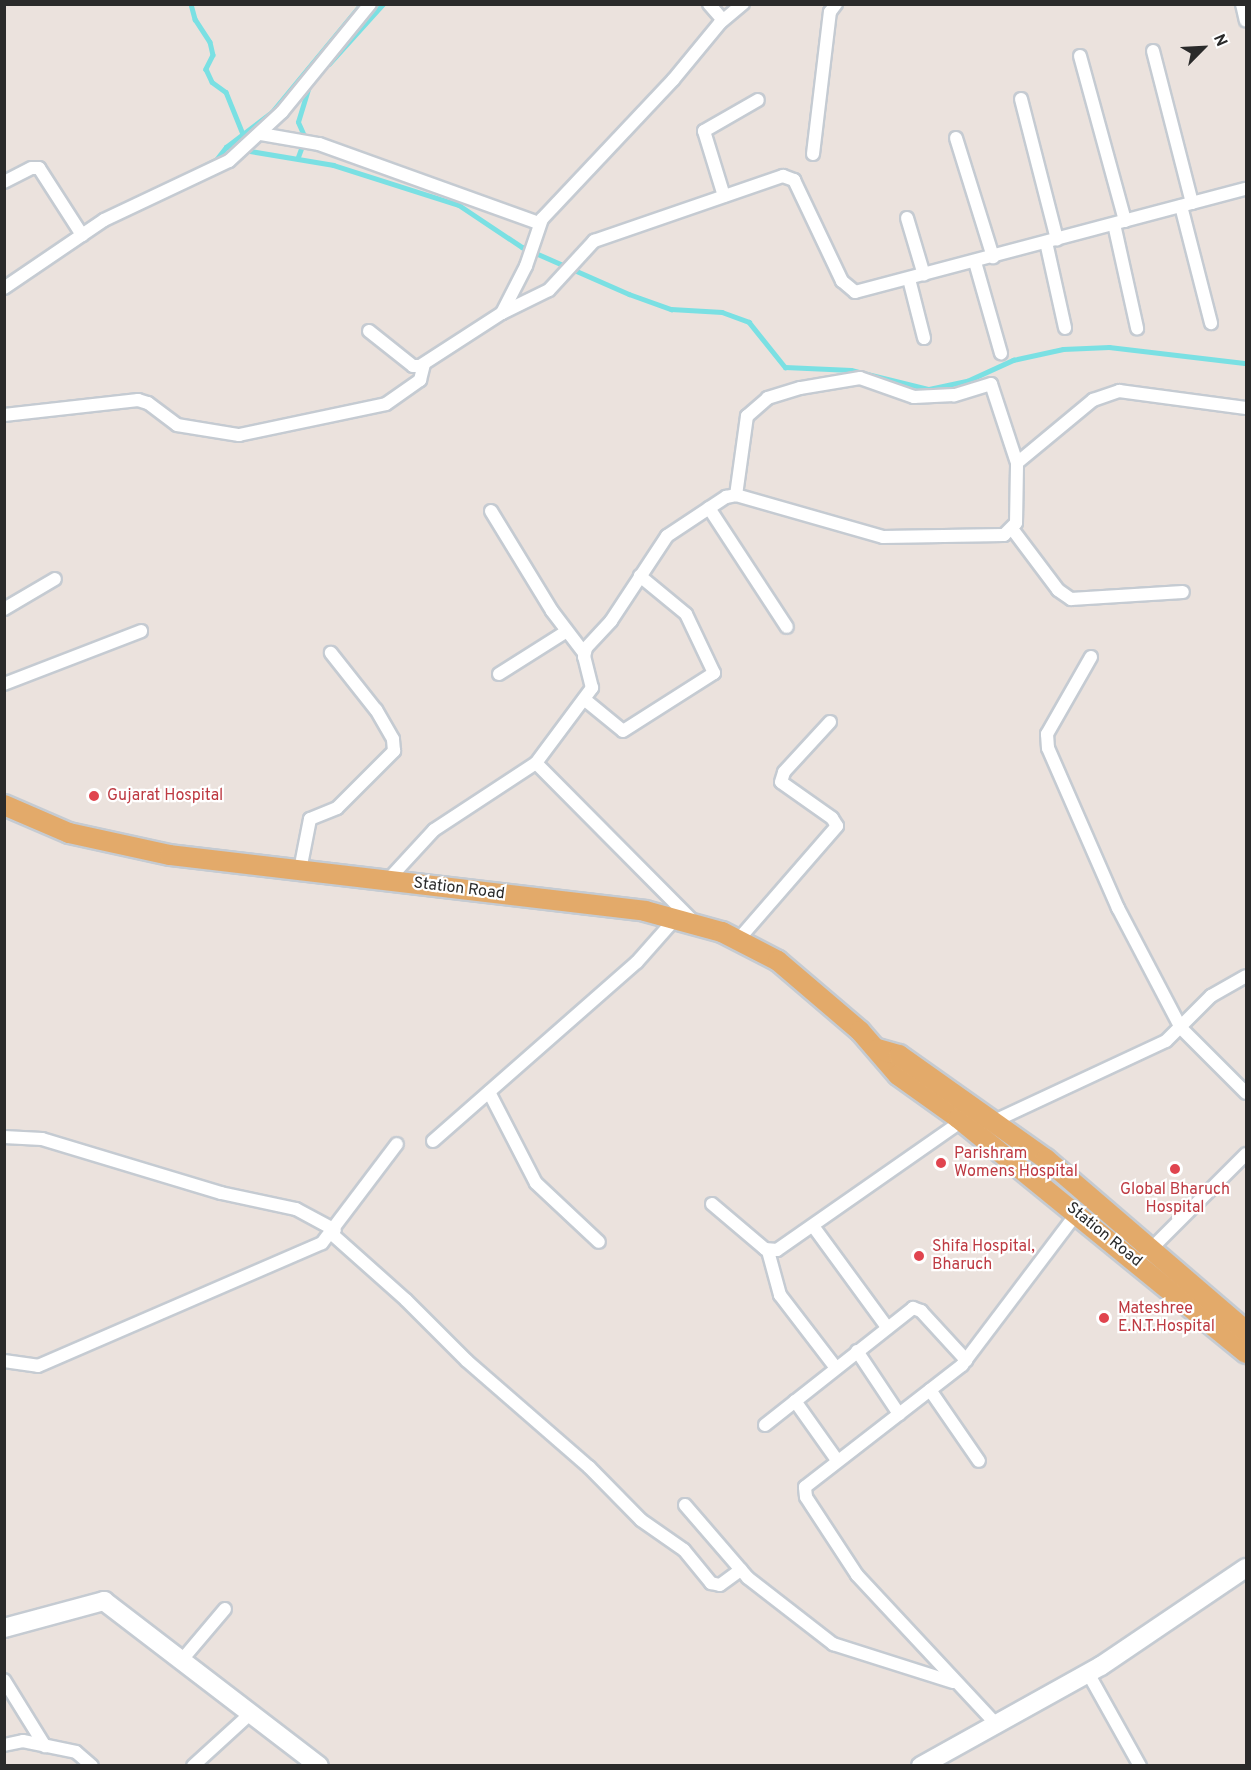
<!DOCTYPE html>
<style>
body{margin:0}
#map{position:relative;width:1251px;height:1770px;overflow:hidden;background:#ebe2dd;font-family:Overpass,sans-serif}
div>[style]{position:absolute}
.stream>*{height:4.5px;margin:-2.25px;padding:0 2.25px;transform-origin:2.25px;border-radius:2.25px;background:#7ae0e3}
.roads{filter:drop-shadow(2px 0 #c5cbd2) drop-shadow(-2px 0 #c5cbd2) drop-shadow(0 2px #c5cbd2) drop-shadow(0 -2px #c5cbd2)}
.street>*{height:12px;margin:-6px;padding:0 6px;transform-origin:6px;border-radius:6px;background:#fff}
.secondary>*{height:18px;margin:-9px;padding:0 9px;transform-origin:9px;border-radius:9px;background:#fff}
.primary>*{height:20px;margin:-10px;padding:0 10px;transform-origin:10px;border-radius:10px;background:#e3aa6a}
.dots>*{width:16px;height:16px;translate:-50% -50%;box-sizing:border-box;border:3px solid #fff;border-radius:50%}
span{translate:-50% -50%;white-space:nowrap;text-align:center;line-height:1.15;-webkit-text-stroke:4.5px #fff;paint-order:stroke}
.health-label{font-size:16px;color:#be3a42}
.left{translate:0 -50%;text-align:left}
.street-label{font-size:16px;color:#2a2a2a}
.frame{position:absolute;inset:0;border:6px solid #2a2a2a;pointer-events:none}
.north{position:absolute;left:1173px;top:18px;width:60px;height:60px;-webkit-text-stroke:4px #fff;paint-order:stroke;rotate:66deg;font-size:16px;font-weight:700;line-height:24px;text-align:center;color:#2a2a2a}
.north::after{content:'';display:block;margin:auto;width:21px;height:27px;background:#2a2a2a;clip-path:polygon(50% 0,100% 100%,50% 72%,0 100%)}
</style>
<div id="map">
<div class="stream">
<i style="left:191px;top:4px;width:16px;rotate:75deg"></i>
<i style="left:195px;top:19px;width:27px;rotate:57deg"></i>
<i style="left:210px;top:42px;width:13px;rotate:77deg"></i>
<i style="left:213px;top:55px;width:16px;rotate:117deg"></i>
<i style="left:206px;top:69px;width:14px;rotate:65deg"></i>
<i style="left:212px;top:82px;width:17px;rotate:36deg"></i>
<i style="left:226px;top:92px;width:45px;rotate:68deg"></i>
<i style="left:329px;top:64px;width:81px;rotate:-48deg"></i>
<i style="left:226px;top:147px;width:109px;rotate:9.5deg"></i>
<i style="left:333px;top:165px;width:132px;rotate:17.6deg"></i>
<i style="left:459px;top:205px;width:76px;rotate:33.7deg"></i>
<i style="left:522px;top:247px;width:117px;rotate:23.7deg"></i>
<i style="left:629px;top:294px;width:45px;rotate:19.7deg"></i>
<i style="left:671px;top:309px;width:51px;rotate:3.4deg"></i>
<i style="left:722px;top:312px;width:29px;rotate:20deg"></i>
<i style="left:749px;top:322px;width:58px;rotate:51.3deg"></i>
<i style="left:785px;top:367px;width:66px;rotate:2.6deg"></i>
<i style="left:851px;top:370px;width:80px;rotate:13.7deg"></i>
<i style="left:929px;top:389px;width:39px;rotate:-12deg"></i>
<i style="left:967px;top:381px;width:51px;rotate:-24.5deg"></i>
<i style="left:1013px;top:360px;width:51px;rotate:-12.4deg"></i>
<i style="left:1063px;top:349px;width:46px;rotate:-2.5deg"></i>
<i style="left:1109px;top:347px;width:138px;rotate:6.7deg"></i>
<i style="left:298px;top:157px;width:20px;rotate:-70deg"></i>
<i style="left:305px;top:138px;width:17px;rotate:-114deg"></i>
<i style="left:298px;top:122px;width:38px;rotate:-73deg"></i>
<i style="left:182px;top:177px;width:38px;rotate:-27deg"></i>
<i style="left:216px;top:160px;width:16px;rotate:-52deg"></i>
<i style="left:226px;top:147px;width:58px;rotate:-37.3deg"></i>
<i style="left:272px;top:112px;width:140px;rotate:-50.5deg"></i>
</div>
<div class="roads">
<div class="street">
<i style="left:709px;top:4px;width:21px;rotate:49deg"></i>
<i style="left:1242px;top:4px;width:17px;rotate:77deg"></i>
<i style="left:1153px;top:51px;width:157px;rotate:75.6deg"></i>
<i style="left:1080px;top:56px;width:171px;rotate:74.7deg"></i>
<i style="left:1021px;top:99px;width:145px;rotate:75.6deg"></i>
<i style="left:261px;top:134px;width:59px;rotate:9.8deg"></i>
<i style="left:319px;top:144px;width:234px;rotate:19.8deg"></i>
<i style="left:956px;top:138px;width:125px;rotate:72.7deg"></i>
<i style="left:813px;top:154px;width:143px;rotate:-83.2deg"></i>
<i style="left:830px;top:12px;width:10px;rotate:-53deg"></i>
<i style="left:4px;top:182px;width:31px;rotate:-27deg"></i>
<i style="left:32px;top:168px;width:7px"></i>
<i style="left:39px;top:168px;width:80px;rotate:57.3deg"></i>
<i style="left:724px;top:196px;width:68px;rotate:-107.1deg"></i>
<i style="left:704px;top:131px;width:62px;rotate:-29.9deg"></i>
<i style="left:1181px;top:206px;width:121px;rotate:75.6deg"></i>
<i style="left:907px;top:218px;width:59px;rotate:73.4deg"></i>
<i style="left:1114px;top:224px;width:107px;rotate:77.5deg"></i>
<i style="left:1046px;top:242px;width:88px;rotate:77.5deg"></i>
<i style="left:975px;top:262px;width:95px;rotate:74.1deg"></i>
<i style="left:909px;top:279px;width:61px;rotate:75.7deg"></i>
<i style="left:4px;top:288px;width:121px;rotate:-34.2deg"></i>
<i style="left:104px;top:220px;width:138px;rotate:-25.3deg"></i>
<i style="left:229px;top:161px;width:72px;rotate:-42.8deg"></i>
<i style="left:282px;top:112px;width:139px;rotate:-50.8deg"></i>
<i style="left:502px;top:313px;width:53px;rotate:-62.9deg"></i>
<i style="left:526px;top:266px;width:50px;rotate:-71.2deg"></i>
<i style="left:542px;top:219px;width:191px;rotate:-46.7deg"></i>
<i style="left:673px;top:80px;width:74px;rotate:-50.5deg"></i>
<i style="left:720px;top:23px;width:30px;rotate:-40deg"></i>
<i style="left:369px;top:331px;width:56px;rotate:38.5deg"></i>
<i style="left:413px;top:366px;width:7px"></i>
<i style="left:420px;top:366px;width:98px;rotate:-32.9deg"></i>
<i style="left:502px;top:313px;width:52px;rotate:-26.1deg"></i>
<i style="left:549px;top:290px;width:67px;rotate:-47.4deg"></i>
<i style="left:594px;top:241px;width:200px;rotate:-19deg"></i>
<i style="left:783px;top:176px;width:12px;rotate:20deg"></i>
<i style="left:794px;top:180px;width:112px;rotate:64.6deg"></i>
<i style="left:842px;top:281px;width:17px;rotate:40deg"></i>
<i style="left:855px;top:292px;width:404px;rotate:-14.8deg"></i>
<i style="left:4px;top:415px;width:135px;rotate:-6.4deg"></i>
<i style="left:138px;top:400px;width:10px;rotate:17deg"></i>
<i style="left:148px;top:403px;width:36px;rotate:37deg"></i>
<i style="left:177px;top:425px;width:63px;rotate:9.2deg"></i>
<i style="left:239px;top:435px;width:150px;rotate:-11.9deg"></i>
<i style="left:386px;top:404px;width:42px;rotate:-35.2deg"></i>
<i style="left:420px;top:380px;width:16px;rotate:-76deg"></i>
<i style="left:1017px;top:463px;width:99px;rotate:-39.7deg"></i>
<i style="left:1093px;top:400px;width:28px;rotate:-19deg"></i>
<i style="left:1119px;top:391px;width:128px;rotate:7.6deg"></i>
<i style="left:709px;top:508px;width:142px;rotate:56.8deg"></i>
<i style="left:491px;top:511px;width:117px;rotate:58.6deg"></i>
<i style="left:552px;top:611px;width:53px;rotate:52.7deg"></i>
<i style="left:1013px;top:530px;width:75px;rotate:53.1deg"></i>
<i style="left:1058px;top:590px;width:16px;rotate:35deg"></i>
<i style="left:1071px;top:599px;width:112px;rotate:-3.6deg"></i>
<i style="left:4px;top:609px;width:59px;rotate:-30.5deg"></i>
<i style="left:1091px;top:657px;width:89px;rotate:119.7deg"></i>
<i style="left:1047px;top:734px;width:14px;rotate:86deg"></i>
<i style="left:1048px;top:748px;width:175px;rotate:66.4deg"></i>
<i style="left:1118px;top:908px;width:136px;rotate:62.3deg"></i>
<i style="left:1181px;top:1028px;width:92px;rotate:45deg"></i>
<i style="left:499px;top:674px;width:80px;rotate:-32.3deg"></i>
<i style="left:4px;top:684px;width:147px;rotate:-21.1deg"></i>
<i style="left:584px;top:699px;width:50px;rotate:39.4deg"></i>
<i style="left:623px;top:731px;width:108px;rotate:-32.5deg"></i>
<i style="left:714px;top:673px;width:65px;rotate:-115.4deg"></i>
<i style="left:686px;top:614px;width:60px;rotate:-140.4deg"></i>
<i style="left:536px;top:763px;width:94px;rotate:-53.3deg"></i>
<i style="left:592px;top:688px;width:32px;rotate:-104deg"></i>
<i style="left:584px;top:657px;width:9px;rotate:-77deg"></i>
<i style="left:586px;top:648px;width:37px;rotate:-47deg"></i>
<i style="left:611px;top:621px;width:102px;rotate:-56.6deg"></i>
<i style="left:667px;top:536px;width:71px;rotate:-33.5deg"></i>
<i style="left:726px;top:497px;width:10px;rotate:-11deg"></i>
<i style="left:736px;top:495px;width:153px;rotate:15.9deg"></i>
<i style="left:883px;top:537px;width:121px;rotate:-0.9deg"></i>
<i style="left:1004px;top:535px;width:17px;rotate:-45deg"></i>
<i style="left:1016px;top:523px;width:60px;rotate:-89deg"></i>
<i style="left:1017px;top:463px;width:83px;rotate:-108.2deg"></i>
<i style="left:991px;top:384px;width:39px;rotate:163deg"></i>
<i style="left:954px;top:395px;width:40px;rotate:177.1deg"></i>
<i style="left:914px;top:397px;width:57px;rotate:-160.6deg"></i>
<i style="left:860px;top:378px;width:61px;rotate:170.5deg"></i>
<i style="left:800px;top:388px;width:34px;rotate:163deg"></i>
<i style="left:768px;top:398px;width:28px;rotate:139deg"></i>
<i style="left:747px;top:416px;width:80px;rotate:97.9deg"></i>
<i style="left:300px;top:870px;width:52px;rotate:-78.9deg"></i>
<i style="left:310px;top:819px;width:29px;rotate:-22deg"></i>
<i style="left:337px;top:808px;width:81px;rotate:-45deg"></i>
<i style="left:394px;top:751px;width:12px;rotate:-95deg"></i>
<i style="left:393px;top:739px;width:34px;rotate:-120deg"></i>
<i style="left:376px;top:710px;width:73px;rotate:-128.3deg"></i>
<i style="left:387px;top:881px;width:69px;rotate:-47.3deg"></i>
<i style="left:434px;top:830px;width:122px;rotate:-33.3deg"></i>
<i style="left:536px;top:763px;width:224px;rotate:45.2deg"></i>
<i style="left:738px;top:940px;width:151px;rotate:-49deg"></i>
<i style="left:837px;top:826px;width:9px;rotate:-122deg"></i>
<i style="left:832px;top:818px;width:62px;rotate:-144.8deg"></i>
<i style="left:781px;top:782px;width:10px;rotate:-73deg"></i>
<i style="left:784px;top:772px;width:68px;rotate:-47.4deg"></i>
<i style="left:489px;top:1092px;width:102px;rotate:62.7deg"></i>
<i style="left:536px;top:1183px;width:86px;rotate:43.1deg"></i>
<i style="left:988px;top:1124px;width:196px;rotate:-25deg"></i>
<i style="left:1166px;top:1041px;width:64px;rotate:-45deg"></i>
<i style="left:1211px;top:996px;width:40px;rotate:-29.7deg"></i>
<i style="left:4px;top:1137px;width:38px;rotate:3deg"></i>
<i style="left:42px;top:1139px;width:187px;rotate:16.8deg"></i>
<i style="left:221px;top:1193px;width:77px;rotate:12deg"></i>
<i style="left:296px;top:1209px;width:44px;rotate:28.3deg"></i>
<i style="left:433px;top:1141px;width:271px;rotate:-41.3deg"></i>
<i style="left:637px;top:962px;width:57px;rotate:-48.5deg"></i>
<i style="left:712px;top:1204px;width:70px;rotate:40.3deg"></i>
<i style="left:765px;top:1249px;width:12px;rotate:5deg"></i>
<i style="left:777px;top:1250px;width:226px;rotate:-34.9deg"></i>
<i style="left:813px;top:1226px;width:125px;rotate:53.8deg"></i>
<i style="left:332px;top:1234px;width:99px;rotate:41.7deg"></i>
<i style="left:406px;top:1300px;width:86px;rotate:45deg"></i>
<i style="left:467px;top:1361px;width:162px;rotate:41deg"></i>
<i style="left:589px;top:1467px;width:74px;rotate:45.5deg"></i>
<i style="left:641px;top:1520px;width:52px;rotate:34.9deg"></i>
<i style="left:684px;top:1550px;width:43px;rotate:50.7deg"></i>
<i style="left:711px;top:1583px;width:9px;rotate:13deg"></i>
<i style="left:720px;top:1585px;width:26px;rotate:-36deg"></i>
<i style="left:1152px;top:1248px;width:133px;rotate:-45deg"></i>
<i style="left:768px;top:1251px;width:46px;rotate:74.7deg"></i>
<i style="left:780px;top:1295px;width:92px;rotate:52.5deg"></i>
<i style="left:857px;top:1351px;width:76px;rotate:56.3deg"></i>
<i style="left:4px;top:1361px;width:34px;rotate:8deg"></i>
<i style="left:38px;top:1366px;width:309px;rotate:-23.4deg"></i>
<i style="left:322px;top:1243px;width:124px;rotate:-52.9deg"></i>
<i style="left:930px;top:1390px;width:86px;rotate:55.4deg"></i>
<i style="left:795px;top:1401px;width:72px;rotate:54.6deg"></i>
<i style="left:765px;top:1425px;width:189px;rotate:-38.3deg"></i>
<i style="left:913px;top:1308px;width:9px;rotate:21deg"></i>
<i style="left:921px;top:1311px;width:67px;rotate:47.4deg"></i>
<i style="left:685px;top:1505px;width:96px;rotate:49.2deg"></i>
<i style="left:748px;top:1578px;width:108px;rotate:37.8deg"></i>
<i style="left:833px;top:1644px;width:126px;rotate:17.6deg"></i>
<i style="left:181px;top:1661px;width:68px;rotate:-49.8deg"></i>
<i style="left:1088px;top:1673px;width:107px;rotate:60.8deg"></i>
<i style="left:4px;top:1680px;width:78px;rotate:58.2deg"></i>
<i style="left:996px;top:1724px;width:204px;rotate:-133deg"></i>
<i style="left:857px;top:1575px;width:93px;rotate:-123.2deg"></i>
<i style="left:806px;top:1497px;width:10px;rotate:-96deg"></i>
<i style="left:805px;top:1487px;width:199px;rotate:-37.8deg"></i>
<i style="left:962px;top:1365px;width:191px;rotate:-52.9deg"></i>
<i style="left:4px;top:1745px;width:19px;rotate:-12deg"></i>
<i style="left:23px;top:1741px;width:54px;rotate:11.7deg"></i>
<i style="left:76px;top:1752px;width:21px;rotate:41deg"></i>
<i style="left:193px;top:1766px;width:77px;rotate:-42.4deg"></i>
</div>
<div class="secondary">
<i style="left:4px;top:1628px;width:104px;rotate:-15.1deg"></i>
<i style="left:104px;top:1601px;width:271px;rotate:37.5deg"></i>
<i style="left:921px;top:1766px;width:206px;rotate:-29.1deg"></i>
<i style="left:1101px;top:1666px;width:175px;rotate:-34.1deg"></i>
</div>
<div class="primary">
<i style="left:4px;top:805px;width:71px;rotate:23.3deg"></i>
<i style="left:69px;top:833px;width:103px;rotate:12.3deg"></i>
<i style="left:170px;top:855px;width:478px;rotate:6.7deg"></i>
<i style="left:645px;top:911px;width:80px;rotate:15.3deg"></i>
<i style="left:722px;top:932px;width:63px;rotate:27.4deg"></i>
<i style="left:778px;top:961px;width:108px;rotate:40.5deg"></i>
<i style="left:860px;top:1031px;width:58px;rotate:49.2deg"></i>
<i style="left:898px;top:1075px;width:74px;rotate:35.6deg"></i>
<i style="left:958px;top:1118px;width:372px;rotate:39.2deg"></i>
<i style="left:878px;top:1049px;width:22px;rotate:16deg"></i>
<i style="left:899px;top:1055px;width:180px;rotate:35.3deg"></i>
<i style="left:1046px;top:1159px;width:264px;rotate:40.7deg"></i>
</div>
</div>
<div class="dots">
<i style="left:94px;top:796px;background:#e0444e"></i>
<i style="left:941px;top:1163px;background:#e0444e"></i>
<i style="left:1175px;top:1169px;background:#e0444e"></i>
<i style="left:919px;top:1256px;background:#e0444e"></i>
<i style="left:1104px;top:1318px;background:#e0444e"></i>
</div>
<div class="health-label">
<span class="left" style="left:107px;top:796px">Gujarat Hospital</span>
<span class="left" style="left:954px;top:1163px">Parishram<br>Womens Hospital</span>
<span style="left:1175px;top:1199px">Global Bharuch<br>Hospital</span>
<span class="left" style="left:932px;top:1256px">Shifa Hospital,<br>Bharuch</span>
<span class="left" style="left:1118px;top:1318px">Mateshree<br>E.N.T.Hospital</span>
</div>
<div class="street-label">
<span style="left:459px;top:889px;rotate:7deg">Station Road</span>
<span style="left:1104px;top:1235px;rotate:39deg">Station Road</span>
</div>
<div class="frame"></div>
<div class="north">N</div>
</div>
